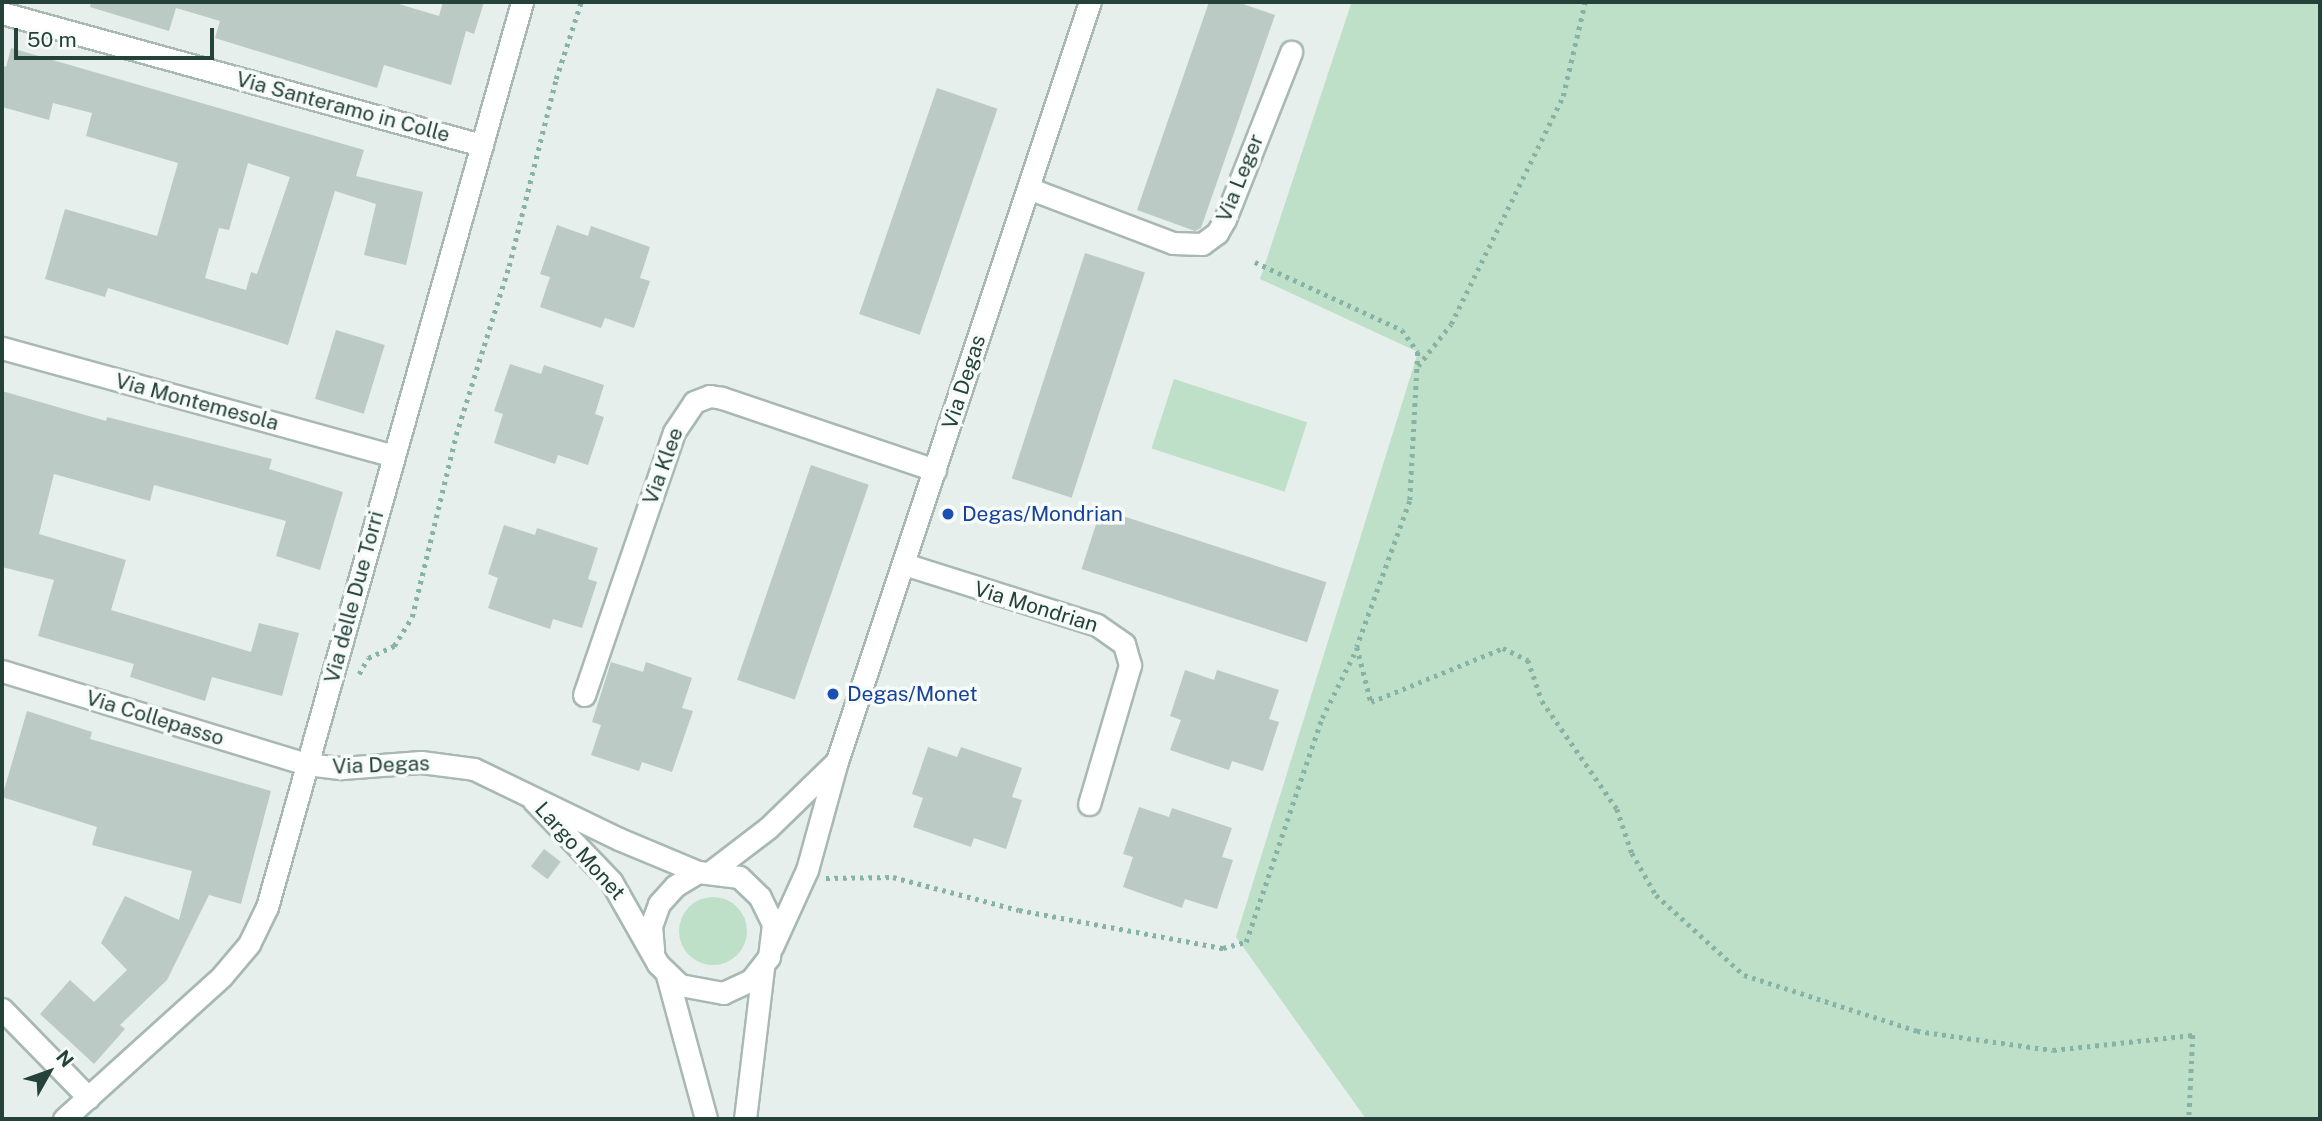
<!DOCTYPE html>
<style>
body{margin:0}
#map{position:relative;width:2322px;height:1121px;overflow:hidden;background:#e6efeb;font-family:"Public Sans",sans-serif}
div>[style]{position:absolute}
.green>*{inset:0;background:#bfe0c8;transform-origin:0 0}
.round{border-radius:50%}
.building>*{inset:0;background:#bbcac4;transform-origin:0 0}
.path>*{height:4.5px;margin-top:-2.25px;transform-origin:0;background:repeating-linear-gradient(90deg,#86b3a5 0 3.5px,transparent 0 8.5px)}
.roads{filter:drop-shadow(2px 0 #a8b8b2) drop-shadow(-2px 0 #a8b8b2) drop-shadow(0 2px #a8b8b2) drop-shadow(0 -2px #a8b8b2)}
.minor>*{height:21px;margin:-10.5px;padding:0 10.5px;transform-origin:10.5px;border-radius:10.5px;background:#fff}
.dots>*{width:19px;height:19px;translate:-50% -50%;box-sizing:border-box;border:4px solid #f7fbf9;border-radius:50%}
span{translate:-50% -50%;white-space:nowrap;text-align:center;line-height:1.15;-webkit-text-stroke:7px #f7fbf9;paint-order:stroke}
.street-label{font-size:21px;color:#24423a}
.transit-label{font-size:21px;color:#164399}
.left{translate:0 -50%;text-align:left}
.frame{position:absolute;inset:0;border:4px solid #24423a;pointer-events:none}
.north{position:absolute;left:14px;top:1037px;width:70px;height:70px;-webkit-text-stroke:5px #f7fbf9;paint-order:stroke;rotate:50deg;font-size:19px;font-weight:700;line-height:28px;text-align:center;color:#24423a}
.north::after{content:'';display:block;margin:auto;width:24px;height:32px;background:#24423a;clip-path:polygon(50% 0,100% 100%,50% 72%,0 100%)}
.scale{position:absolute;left:14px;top:28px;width:200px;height:32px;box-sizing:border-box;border:4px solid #24423a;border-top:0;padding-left:9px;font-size:21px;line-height:24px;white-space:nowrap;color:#24423a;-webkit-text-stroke:5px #f7fbf9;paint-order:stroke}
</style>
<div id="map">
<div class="green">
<i style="clip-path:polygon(1347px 2px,2320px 2px,2320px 1119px,1366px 1119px,1236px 937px,1418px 352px,1260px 279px,1351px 4px)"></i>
<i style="left:1174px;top:379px;width:140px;height:73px;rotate:18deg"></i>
<i class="round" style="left:679px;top:897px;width:68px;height:68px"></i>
</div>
<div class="building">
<i style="clip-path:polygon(91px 2px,392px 2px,439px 16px,443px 2px,484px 2px,474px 34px,466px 31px,451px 85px,384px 65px,377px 88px,215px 38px,220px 21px,176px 8px,169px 31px,90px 7px)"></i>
<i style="clip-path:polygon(1209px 2px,1237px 2px,1275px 15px,1201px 228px,1195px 231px,1137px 210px)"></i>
<i style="clip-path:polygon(evenodd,11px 48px,364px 150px,356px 176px,423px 192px,406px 265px,364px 255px,376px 204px,335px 191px,288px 345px,108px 288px,105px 297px,45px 279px,65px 209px,157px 236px,178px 163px,86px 136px,92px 113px,53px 103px,49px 120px,2px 107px,2px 65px,6px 67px,11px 48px,248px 163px,290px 177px,257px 274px,251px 272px,246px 290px,205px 278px,219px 228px,229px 230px,248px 163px)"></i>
<i style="left:937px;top:88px;width:64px;height:239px;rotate:19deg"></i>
<i style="clip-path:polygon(557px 225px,588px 236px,591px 226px,650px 247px,640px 278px,650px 281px,634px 328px,605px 318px,601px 328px,540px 307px,550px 277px,540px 274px)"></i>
<i style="left:1085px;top:253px;width:63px;height:237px;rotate:18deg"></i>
<i style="left:336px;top:330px;width:51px;height:72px;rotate:17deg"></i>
<i style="clip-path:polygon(510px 364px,541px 374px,544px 365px,604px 385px,595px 414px,604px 417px,588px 465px,558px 455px,555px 464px,494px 443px,503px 414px,494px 411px)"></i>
<i style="clip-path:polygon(2px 391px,106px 421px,107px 417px,272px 459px,269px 469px,343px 492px,320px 570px,276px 556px,286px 521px,154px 485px,150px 501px,54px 474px,39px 534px,126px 560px,111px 610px,251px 652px,259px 623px,299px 633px,282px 696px,212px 677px,205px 701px,130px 677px,134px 664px,38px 636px,54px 580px,2px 567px)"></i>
<i style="left:811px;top:465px;width:61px;height:227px;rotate:19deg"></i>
<i style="left:1101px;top:509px;width:237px;height:63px;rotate:18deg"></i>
<i style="clip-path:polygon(504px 525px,535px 535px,537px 528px,598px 548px,588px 579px,597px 582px,582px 628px,553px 619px,550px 629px,488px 608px,498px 578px,488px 574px)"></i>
<i style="clip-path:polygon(611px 662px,643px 672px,646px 662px,692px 678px,682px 708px,693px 711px,672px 772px,642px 762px,639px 771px,591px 755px,601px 725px,592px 722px)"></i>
<i style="clip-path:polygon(1185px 670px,1214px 680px,1217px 670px,1279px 690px,1269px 719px,1279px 722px,1263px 771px,1232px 761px,1229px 770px,1170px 750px,1181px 720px,1170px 716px)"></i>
<i style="clip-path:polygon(27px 711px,92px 732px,90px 739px,271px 791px,241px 904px,209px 895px,167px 980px,120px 1025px,125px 1029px,94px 1064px,40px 1014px,70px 980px,94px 1002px,127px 970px,101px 943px,125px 896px,179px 920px,192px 871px,92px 845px,97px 827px,2px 797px)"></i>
<i style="clip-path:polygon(928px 747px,957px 757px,961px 747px,1022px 768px,1012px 797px,1022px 800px,1006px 849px,974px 838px,971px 847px,913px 827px,923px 798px,912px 794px)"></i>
<i style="clip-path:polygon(1139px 807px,1169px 817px,1172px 808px,1232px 828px,1222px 857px,1233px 860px,1217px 909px,1185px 899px,1182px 908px,1123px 887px,1133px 857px,1123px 854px)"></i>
<i style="left:544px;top:849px;width:21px;height:22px;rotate:37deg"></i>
</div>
<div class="path">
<i style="left:1255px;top:262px;width:162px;rotate:24.8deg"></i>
<i style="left:1402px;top:330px;width:27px;rotate:54deg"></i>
<i style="left:1418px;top:352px;width:149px;rotate:93.1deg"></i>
<i style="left:1410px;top:501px;width:155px;rotate:110deg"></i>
<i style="left:1357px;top:647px;width:57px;rotate:75.7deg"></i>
<i style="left:1371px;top:702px;width:143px;rotate:-22.2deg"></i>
<i style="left:1503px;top:648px;width:28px;rotate:26deg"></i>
<i style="left:1528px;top:660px;width:43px;rotate:71.1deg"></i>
<i style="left:1542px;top:701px;width:131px;rotate:55.2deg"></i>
<i style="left:1617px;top:809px;width:46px;rotate:71.2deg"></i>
<i style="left:1632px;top:853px;width:48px;rotate:60.3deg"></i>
<i style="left:1656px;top:895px;width:119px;rotate:42.3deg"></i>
<i style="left:1744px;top:975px;width:182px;rotate:17.9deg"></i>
<i style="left:1917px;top:1031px;width:137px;rotate:8deg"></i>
<i style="left:2053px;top:1050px;width:141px;rotate:-6.1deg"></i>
<i style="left:2193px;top:1035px;width:84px;rotate:92.7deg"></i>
<i style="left:1418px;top:366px;width:53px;rotate:-51.8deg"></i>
<i style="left:1451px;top:324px;width:254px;rotate:-63.8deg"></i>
<i style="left:1563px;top:96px;width:97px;rotate:-76.8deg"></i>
<i style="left:359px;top:674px;width:18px;rotate:-61deg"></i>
<i style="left:368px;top:658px;width:29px;rotate:-25deg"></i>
<i style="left:394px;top:646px;width:34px;rotate:-58deg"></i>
<i style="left:412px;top:617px;width:187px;rotate:-76.4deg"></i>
<i style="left:456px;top:435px;width:177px;rotate:-72.6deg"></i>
<i style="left:509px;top:266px;width:193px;rotate:-75.9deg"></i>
<i style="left:556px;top:79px;width:81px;rotate:-72deg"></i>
<i style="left:826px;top:878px;width:67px;rotate:-0.9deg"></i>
<i style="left:893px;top:877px;width:130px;rotate:14.7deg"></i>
<i style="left:1019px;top:910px;width:208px;rotate:10.6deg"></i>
<i style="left:1223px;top:948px;width:24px;rotate:-15deg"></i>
<i style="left:1246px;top:942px;width:237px;rotate:-71.3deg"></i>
<i style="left:1322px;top:718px;width:78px;rotate:-63.4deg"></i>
</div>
<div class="roads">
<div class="minor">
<i style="left:2px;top:13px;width:498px;rotate:15.4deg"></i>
<i style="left:1028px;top:188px;width:155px;rotate:20.8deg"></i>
<i style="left:1173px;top:243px;width:29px;rotate:2deg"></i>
<i style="left:1202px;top:244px;width:19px;rotate:-36deg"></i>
<i style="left:1217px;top:233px;width:16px;rotate:-60deg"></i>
<i style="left:1225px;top:219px;width:180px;rotate:-68.4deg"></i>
<i style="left:2px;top:348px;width:406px;rotate:15.4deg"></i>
<i style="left:904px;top:564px;width:202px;rotate:17.5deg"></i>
<i style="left:1097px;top:625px;width:33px;rotate:35deg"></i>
<i style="left:1124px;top:644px;width:22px;rotate:74deg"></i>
<i style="left:1130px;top:665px;width:145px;rotate:106.4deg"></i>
<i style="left:2px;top:671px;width:319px;rotate:17deg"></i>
<i style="left:307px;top:764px;width:35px;rotate:7deg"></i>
<i style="left:342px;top:768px;width:79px;rotate:-4.3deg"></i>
<i style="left:421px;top:762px;width:53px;rotate:7.5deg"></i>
<i style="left:474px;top:769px;width:161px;rotate:25.8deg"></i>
<i style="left:619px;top:839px;width:86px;rotate:22.7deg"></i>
<i style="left:584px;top:695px;width:278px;rotate:-71.1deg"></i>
<i style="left:674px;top:432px;width:36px;rotate:-56deg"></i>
<i style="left:694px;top:402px;width:17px;rotate:-21deg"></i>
<i style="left:710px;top:396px;width:12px;rotate:9deg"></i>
<i style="left:722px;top:398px;width:225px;rotate:18.7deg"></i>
<i style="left:533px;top:800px;width:112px;rotate:46.1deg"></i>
<i style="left:611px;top:881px;width:95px;rotate:60.5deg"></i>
<i style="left:658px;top:964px;width:30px;rotate:44deg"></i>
<i style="left:680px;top:985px;width:44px;rotate:10.5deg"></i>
<i style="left:723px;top:993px;width:31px;rotate:-25deg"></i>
<i style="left:751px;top:980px;width:29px;rotate:-52deg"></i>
<i style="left:769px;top:957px;width:33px;rotate:-83deg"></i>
<i style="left:773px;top:924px;width:30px;rotate:-116deg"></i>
<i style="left:760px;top:897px;width:29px;rotate:-136deg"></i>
<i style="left:739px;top:877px;width:41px;rotate:-173deg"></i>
<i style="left:698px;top:872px;width:27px;rotate:149deg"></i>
<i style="left:675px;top:886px;width:24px;rotate:132deg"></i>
<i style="left:659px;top:904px;width:23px;rotate:110deg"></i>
<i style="left:651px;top:926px;width:25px;rotate:85deg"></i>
<i style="left:713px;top:870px;width:69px;rotate:-37.4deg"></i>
<i style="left:768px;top:828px;width:93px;rotate:-44.1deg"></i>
<i style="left:772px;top:947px;width:85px;rotate:-65.6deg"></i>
<i style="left:807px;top:870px;width:113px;rotate:-74.6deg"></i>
<i style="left:837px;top:761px;width:800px;rotate:-71.57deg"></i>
<i style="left:667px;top:975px;width:149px;rotate:74.8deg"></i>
<i style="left:2px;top:1009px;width:124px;rotate:45.7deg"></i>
<i style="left:64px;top:1119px;width:213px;rotate:-42.1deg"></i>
<i style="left:222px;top:976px;width:42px;rotate:-49.8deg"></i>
<i style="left:249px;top:944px;width:41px;rotate:-64.1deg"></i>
<i style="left:267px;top:907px;width:940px;rotate:-74.26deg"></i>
<i style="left:745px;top:1119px;width:152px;rotate:-83.2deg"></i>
</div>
</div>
<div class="dots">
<i style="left:948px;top:514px;background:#1a4fb4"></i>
<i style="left:833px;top:694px;background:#1a4fb4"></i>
</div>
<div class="street-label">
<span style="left:343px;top:107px;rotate:15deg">Via Santeramo in Colle</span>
<span style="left:1240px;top:178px;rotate:-68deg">Via Leger</span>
<span style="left:964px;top:382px;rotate:-72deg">Via Degas</span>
<span style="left:197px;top:402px;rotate:15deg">Via Montemesola</span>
<span style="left:663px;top:466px;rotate:-70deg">Via Klee</span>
<span style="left:354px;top:597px;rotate:-75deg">Via delle Due Torri</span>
<span style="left:1036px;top:607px;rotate:17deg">Via Mondrian</span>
<span style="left:155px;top:718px;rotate:17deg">Via Collepasso</span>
<span style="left:381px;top:765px;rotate:-2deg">Via Degas</span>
<span style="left:580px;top:851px;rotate:48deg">Largo Monet</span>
</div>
<div class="transit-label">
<span class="left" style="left:962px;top:514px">Degas/Mondrian</span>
<span class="left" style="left:847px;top:694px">Degas/Monet</span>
</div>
<div class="frame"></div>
<div class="north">N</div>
<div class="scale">50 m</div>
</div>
